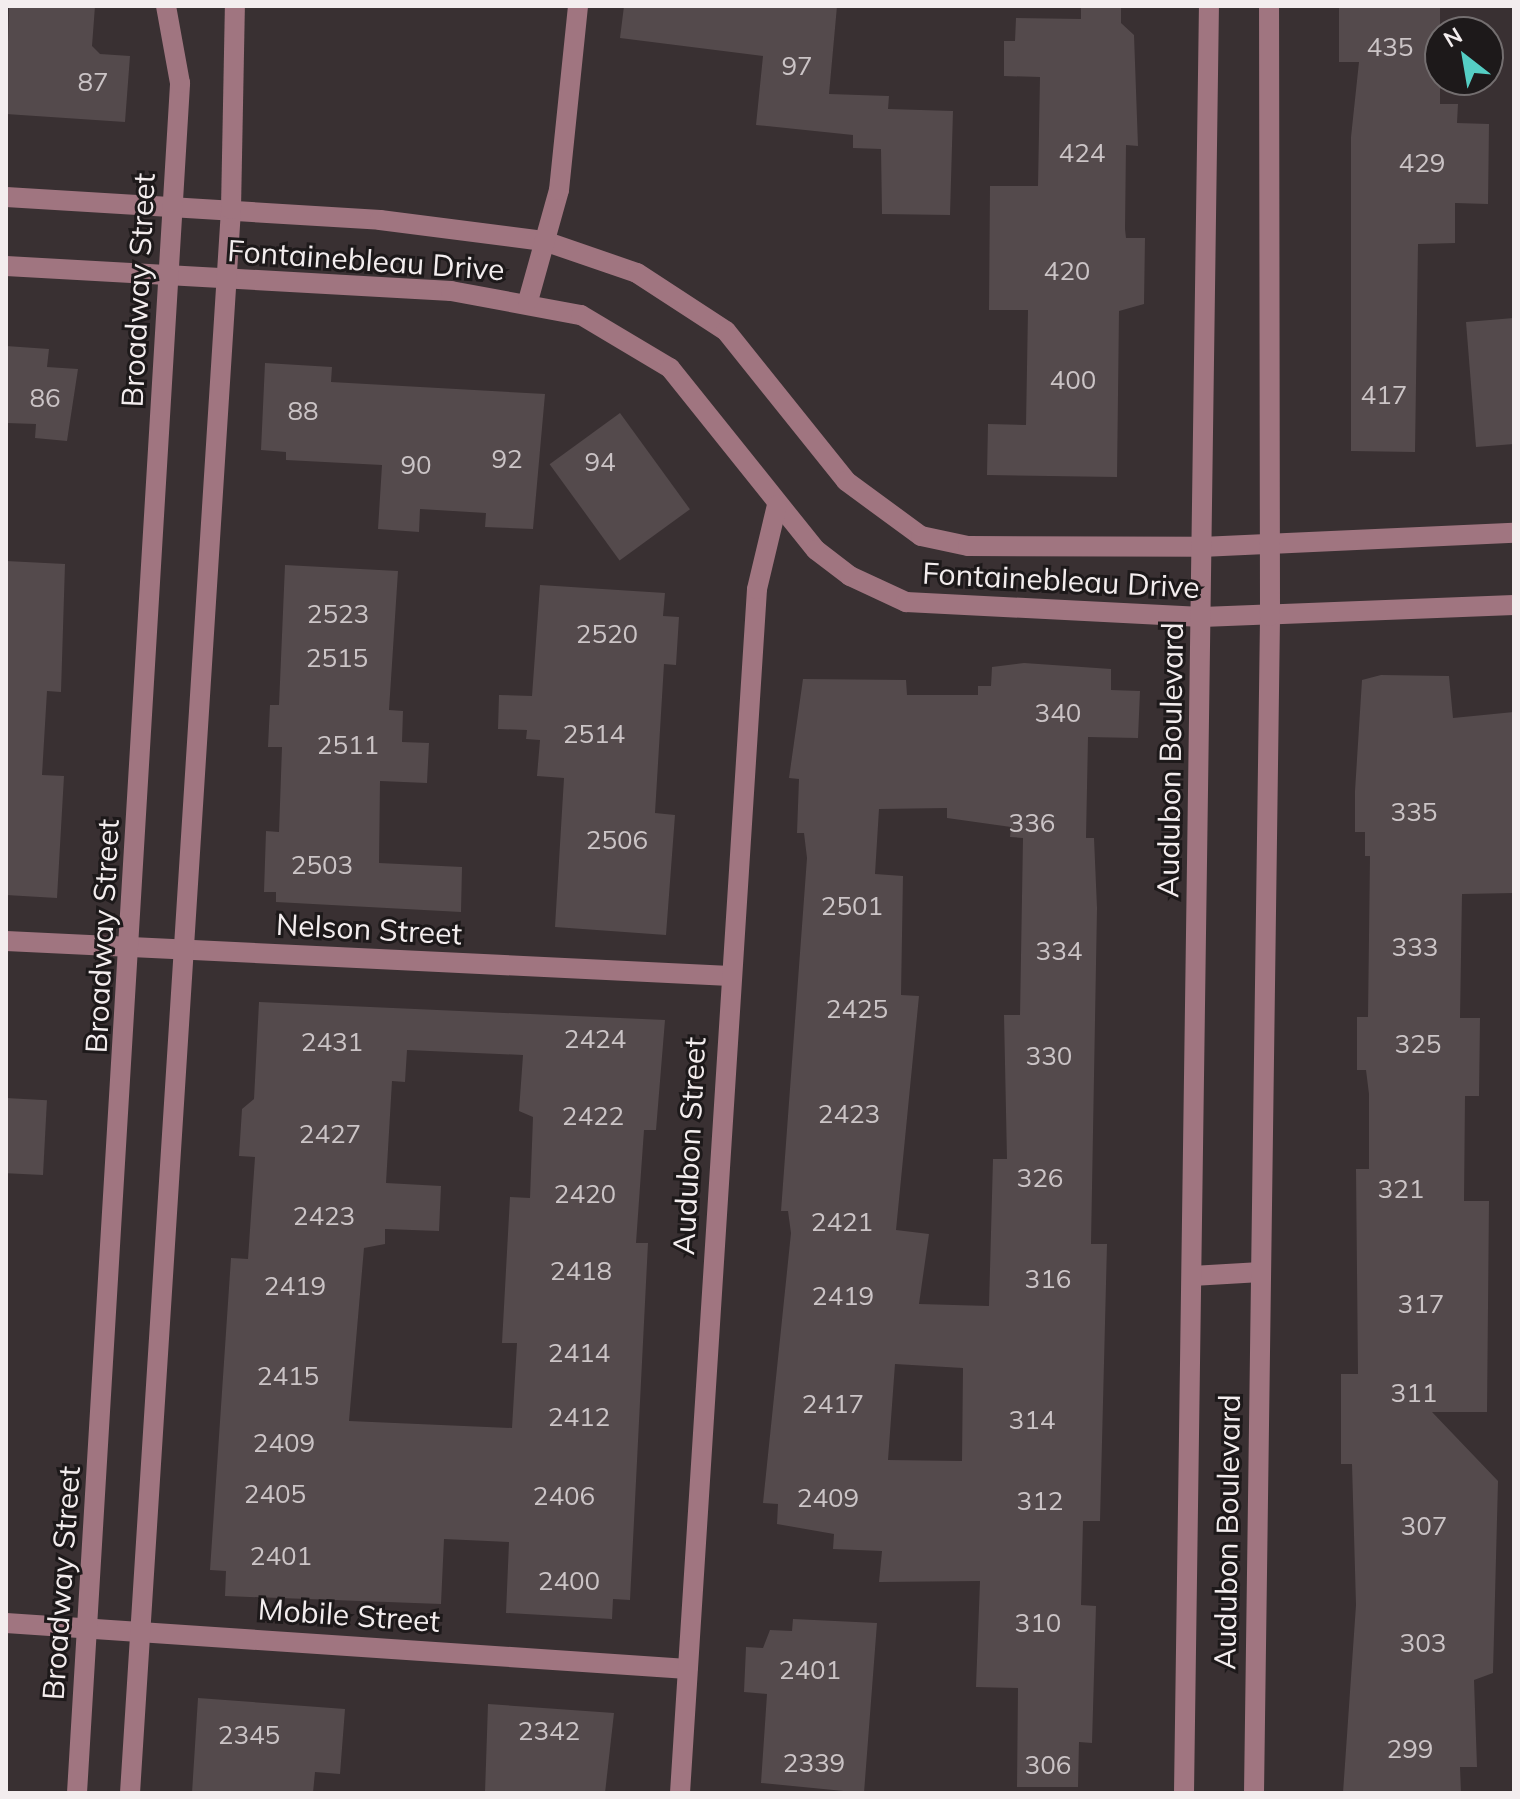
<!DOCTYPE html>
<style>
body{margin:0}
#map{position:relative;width:1520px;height:1799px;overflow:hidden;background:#393032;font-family:Mulish,sans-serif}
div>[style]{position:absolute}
.building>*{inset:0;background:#544a4c;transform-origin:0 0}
.minor>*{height:20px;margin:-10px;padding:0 10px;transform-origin:10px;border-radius:10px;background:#a07580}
span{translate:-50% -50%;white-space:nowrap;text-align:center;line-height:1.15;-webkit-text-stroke:6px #1d191a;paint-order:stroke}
.number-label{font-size:26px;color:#cbc4c6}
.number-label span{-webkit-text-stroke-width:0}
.street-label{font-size:30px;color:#f3edee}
.frame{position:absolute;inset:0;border:8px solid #f3edee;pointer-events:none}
.north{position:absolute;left:1424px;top:16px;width:80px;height:80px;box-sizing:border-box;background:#1d191a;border:2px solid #736e6f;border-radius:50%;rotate:329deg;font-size:22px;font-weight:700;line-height:32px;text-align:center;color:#f3edee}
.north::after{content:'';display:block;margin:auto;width:28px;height:36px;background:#55cec4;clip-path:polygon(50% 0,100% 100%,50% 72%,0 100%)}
</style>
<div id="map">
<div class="building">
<i style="clip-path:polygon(9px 6px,95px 6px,92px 46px,100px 54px,130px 56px,125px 122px,6px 114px)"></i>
<i style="clip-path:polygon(624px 6px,837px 6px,829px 94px,889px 96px,888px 109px,953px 111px,950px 215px,882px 214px,881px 149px,853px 148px,853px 135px,756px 125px,763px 56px,620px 38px)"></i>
<i style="clip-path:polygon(1081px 6px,1121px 6px,1121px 23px,1134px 35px,1138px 146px,1126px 145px,1125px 229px,1126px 238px,1145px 238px,1144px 304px,1119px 311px,1117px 477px,987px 475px,988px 424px,1026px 425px,1028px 310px,989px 310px,990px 186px,1038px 186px,1040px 77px,1004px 76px,1004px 41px,1015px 41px,1016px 18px,1081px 19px)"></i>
<i style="clip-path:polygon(1339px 6px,1440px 6px,1440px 104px,1458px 104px,1457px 123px,1489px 124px,1488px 204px,1455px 203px,1455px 243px,1418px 244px,1415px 452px,1351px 451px,1351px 137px,1359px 62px,1339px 62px)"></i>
<i style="clip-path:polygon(1514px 318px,1514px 444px,1476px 447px,1466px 322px)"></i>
<i style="clip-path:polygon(6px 346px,49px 349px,47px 367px,78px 369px,67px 441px,35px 438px,36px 424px,6px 423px)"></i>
<i style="clip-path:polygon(265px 363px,332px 367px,331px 382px,545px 394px,533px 529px,485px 527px,486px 513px,420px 509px,419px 532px,378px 529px,382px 465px,286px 460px,286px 452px,261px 450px)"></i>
<i style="left:620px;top:413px;width:119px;height:87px;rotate:54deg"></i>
<i style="clip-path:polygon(6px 561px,65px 564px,61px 692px,47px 691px,42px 775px,64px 776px,57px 898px,6px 895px)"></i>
<i style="clip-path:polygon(285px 565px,398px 571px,389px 710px,403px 711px,402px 742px,429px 743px,427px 783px,380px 781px,379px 863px,462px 867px,461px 912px,276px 902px,276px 892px,264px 892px,266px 831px,279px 832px,282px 747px,268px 747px,270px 705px,279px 705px)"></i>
<i style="clip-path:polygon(540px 585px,665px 593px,663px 616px,679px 617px,676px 665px,664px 664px,655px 813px,675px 815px,666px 935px,555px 927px,564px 778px,537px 776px,540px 740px,526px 739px,527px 730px,498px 729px,499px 695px,532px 696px)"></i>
<i style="clip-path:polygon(evenodd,1024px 663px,1111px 669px,1111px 690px,1140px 691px,1138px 738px,1088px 737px,1086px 838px,1094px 838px,1097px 908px,1091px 1244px,1107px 1244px,1100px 1521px,1083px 1521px,1081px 1605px,1096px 1606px,1092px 1743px,1079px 1742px,1078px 1787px,1017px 1787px,1018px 1688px,976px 1687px,980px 1581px,879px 1582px,882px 1551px,833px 1549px,834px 1534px,777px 1524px,778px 1504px,763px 1503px,791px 1233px,788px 1211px,781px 1211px,807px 858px,804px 833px,797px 833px,799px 779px,789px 778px,803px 679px,906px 680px,907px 695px,978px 695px,978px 686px,991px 686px,992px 667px,1024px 663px,947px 808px,947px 818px,1011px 827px,1010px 837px,1023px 838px,1020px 1015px,1004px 1015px,1007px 1159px,993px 1159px,989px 1306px,919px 1304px,929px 1234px,896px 1230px,919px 996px,901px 995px,903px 876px,875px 874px,879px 809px,947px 808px,1024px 663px,895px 1364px,963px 1368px,962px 1461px,888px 1460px,895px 1364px)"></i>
<i style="clip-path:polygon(1381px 675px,1449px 676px,1453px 718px,1514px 712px,1514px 893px,1462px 894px,1460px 1018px,1480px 1018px,1479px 1096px,1465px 1096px,1464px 1201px,1489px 1201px,1487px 1412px,1432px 1412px,1498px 1481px,1493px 1673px,1474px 1680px,1477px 1767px,1460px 1767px,1461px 1793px,1343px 1793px,1356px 1605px,1352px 1464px,1341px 1464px,1341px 1374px,1358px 1374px,1356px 1169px,1369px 1169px,1369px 1094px,1366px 1070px,1357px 1070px,1357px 1017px,1368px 1017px,1370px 856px,1365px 856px,1365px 832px,1355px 832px,1355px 791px,1362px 680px)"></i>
<i style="clip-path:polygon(evenodd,259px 1002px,665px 1020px,656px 1130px,644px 1130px,636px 1243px,648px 1243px,630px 1600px,613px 1599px,612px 1619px,506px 1613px,509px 1542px,444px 1539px,441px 1604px,225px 1596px,226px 1571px,210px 1570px,231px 1258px,248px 1259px,255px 1157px,239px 1156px,242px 1109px,254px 1099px,259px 1002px,407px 1050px,523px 1055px,519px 1111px,533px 1117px,530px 1198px,510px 1197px,502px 1343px,517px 1343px,512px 1428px,349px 1421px,364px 1248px,385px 1244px,385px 1229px,439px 1231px,441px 1186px,386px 1183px,392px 1081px,405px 1082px,407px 1050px)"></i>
<i style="left:6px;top:1098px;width:41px;height:75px;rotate:3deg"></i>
<i style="clip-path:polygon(793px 1619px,877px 1623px,864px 1793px,761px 1783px,767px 1694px,744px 1692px,746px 1647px,763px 1648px,770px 1630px,792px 1631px)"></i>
<i style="clip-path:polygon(198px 1698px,345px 1709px,340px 1774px,315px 1772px,313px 1793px,192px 1793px)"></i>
<i style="clip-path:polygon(488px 1704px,614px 1713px,605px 1793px,485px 1793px)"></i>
</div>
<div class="minor">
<i style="left:6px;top:197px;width:375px;rotate:3.5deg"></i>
<i style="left:380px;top:220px;width:165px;rotate:7.3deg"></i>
<i style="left:544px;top:241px;width:98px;rotate:19deg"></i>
<i style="left:637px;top:273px;width:106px;rotate:33.1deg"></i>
<i style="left:726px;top:331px;width:192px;rotate:51.3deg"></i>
<i style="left:846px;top:481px;width:93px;rotate:36.3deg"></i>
<i style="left:921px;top:536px;width:48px;rotate:12deg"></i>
<i style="left:968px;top:546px;width:233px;rotate:0.2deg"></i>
<i style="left:1201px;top:547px;width:313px;rotate:-2.6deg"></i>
<i style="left:6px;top:266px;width:446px;rotate:3.2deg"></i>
<i style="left:451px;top:291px;width:132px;rotate:10.5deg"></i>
<i style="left:581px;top:315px;width:104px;rotate:30.8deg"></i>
<i style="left:670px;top:368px;width:233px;rotate:51.3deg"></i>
<i style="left:816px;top:550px;width:43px;rotate:37.4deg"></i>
<i style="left:850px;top:576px;width:62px;rotate:24.9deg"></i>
<i style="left:906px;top:602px;width:296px;rotate:2.9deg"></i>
<i style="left:1202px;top:617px;width:312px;rotate:-2.2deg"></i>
<i style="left:528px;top:301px;width:115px;rotate:-74.4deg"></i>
<i style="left:559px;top:190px;width:185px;rotate:-84.1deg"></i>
<i style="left:6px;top:941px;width:725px;rotate:2.77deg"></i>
<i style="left:1192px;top:1276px;width:69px;rotate:-3.3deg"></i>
<i style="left:6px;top:1623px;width:683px;rotate:3.86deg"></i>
<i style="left:77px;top:1793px;width:1713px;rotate:-86.55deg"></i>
<i style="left:180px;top:83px;width:78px;rotate:-100.3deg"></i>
<i style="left:130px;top:1793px;width:1587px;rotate:-86.35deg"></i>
<i style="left:231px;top:209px;width:203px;rotate:-88.9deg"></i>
<i style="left:680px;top:1793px;width:1206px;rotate:-86.34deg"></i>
<i style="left:757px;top:589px;width:86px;rotate:-76.6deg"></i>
<i style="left:1184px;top:1793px;width:1787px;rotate:-89.2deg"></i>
<i style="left:1254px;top:1793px;width:1177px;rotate:-89.22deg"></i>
<i style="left:1270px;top:616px;width:610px;rotate:-90.09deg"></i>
</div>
<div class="number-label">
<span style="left:1390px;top:47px">435</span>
<span style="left:797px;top:66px">97</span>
<span style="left:93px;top:82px">87</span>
<span style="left:1082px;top:153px">424</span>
<span style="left:1422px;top:163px">429</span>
<span style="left:1067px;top:271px">420</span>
<span style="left:1073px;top:380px">400</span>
<span style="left:1384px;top:395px">417</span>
<span style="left:45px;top:398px">86</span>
<span style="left:303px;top:411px">88</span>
<span style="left:507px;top:459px">92</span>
<span style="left:600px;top:462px">94</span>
<span style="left:416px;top:465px">90</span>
<span style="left:338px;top:614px">2523</span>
<span style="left:607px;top:634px">2520</span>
<span style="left:337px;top:658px">2515</span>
<span style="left:1058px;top:713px">340</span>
<span style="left:594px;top:734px">2514</span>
<span style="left:348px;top:745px">2511</span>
<span style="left:1414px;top:812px">335</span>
<span style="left:1032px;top:823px">336</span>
<span style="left:617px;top:840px">2506</span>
<span style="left:322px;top:865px">2503</span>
<span style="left:852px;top:906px">2501</span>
<span style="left:1415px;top:947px">333</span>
<span style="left:1059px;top:951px">334</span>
<span style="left:857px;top:1009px">2425</span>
<span style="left:595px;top:1039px">2424</span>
<span style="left:332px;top:1042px">2431</span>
<span style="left:1418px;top:1044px">325</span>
<span style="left:1049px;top:1056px">330</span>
<span style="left:849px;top:1114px">2423</span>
<span style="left:593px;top:1116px">2422</span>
<span style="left:330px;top:1134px">2427</span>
<span style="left:1040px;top:1178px">326</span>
<span style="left:1401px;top:1189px">321</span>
<span style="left:585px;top:1194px">2420</span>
<span style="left:324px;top:1216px">2423</span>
<span style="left:842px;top:1222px">2421</span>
<span style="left:581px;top:1271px">2418</span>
<span style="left:1048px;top:1279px">316</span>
<span style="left:295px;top:1286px">2419</span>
<span style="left:843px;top:1296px">2419</span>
<span style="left:1421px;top:1304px">317</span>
<span style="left:579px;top:1353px">2414</span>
<span style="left:288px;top:1376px">2415</span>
<span style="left:1414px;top:1393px">311</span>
<span style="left:833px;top:1404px">2417</span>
<span style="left:579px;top:1417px">2412</span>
<span style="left:1032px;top:1420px">314</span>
<span style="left:284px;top:1443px">2409</span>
<span style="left:275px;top:1494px">2405</span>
<span style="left:564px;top:1496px">2406</span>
<span style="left:828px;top:1498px">2409</span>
<span style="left:1040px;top:1501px">312</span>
<span style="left:1424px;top:1526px">307</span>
<span style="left:281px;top:1556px">2401</span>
<span style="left:569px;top:1581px">2400</span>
<span style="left:1038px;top:1623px">310</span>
<span style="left:1423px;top:1643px">303</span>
<span style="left:810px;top:1670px">2401</span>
<span style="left:549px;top:1731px">2342</span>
<span style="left:249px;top:1735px">2345</span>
<span style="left:1410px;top:1749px">299</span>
<span style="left:814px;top:1763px">2339</span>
<span style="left:1048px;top:1765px">306</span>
</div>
<div class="street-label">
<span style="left:366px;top:260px;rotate:4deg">Fontainebleau Drive</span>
<span style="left:138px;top:290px;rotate:-87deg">Broadway Street</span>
<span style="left:1061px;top:580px;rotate:3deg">Fontainebleau Drive</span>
<span style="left:1170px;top:760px;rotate:-89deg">Audubon Boulevard</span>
<span style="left:369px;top:929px;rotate:3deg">Nelson Street</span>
<span style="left:102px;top:936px;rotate:-87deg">Broadway Street</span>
<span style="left:689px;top:1146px;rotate:-87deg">Audubon Street</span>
<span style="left:1227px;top:1532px;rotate:-89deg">Audubon Boulevard</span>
<span style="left:61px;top:1583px;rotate:-86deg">Broadway Street</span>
<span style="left:349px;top:1615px;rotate:4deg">Mobile Street</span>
</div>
<div class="frame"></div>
<div class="north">N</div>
</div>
